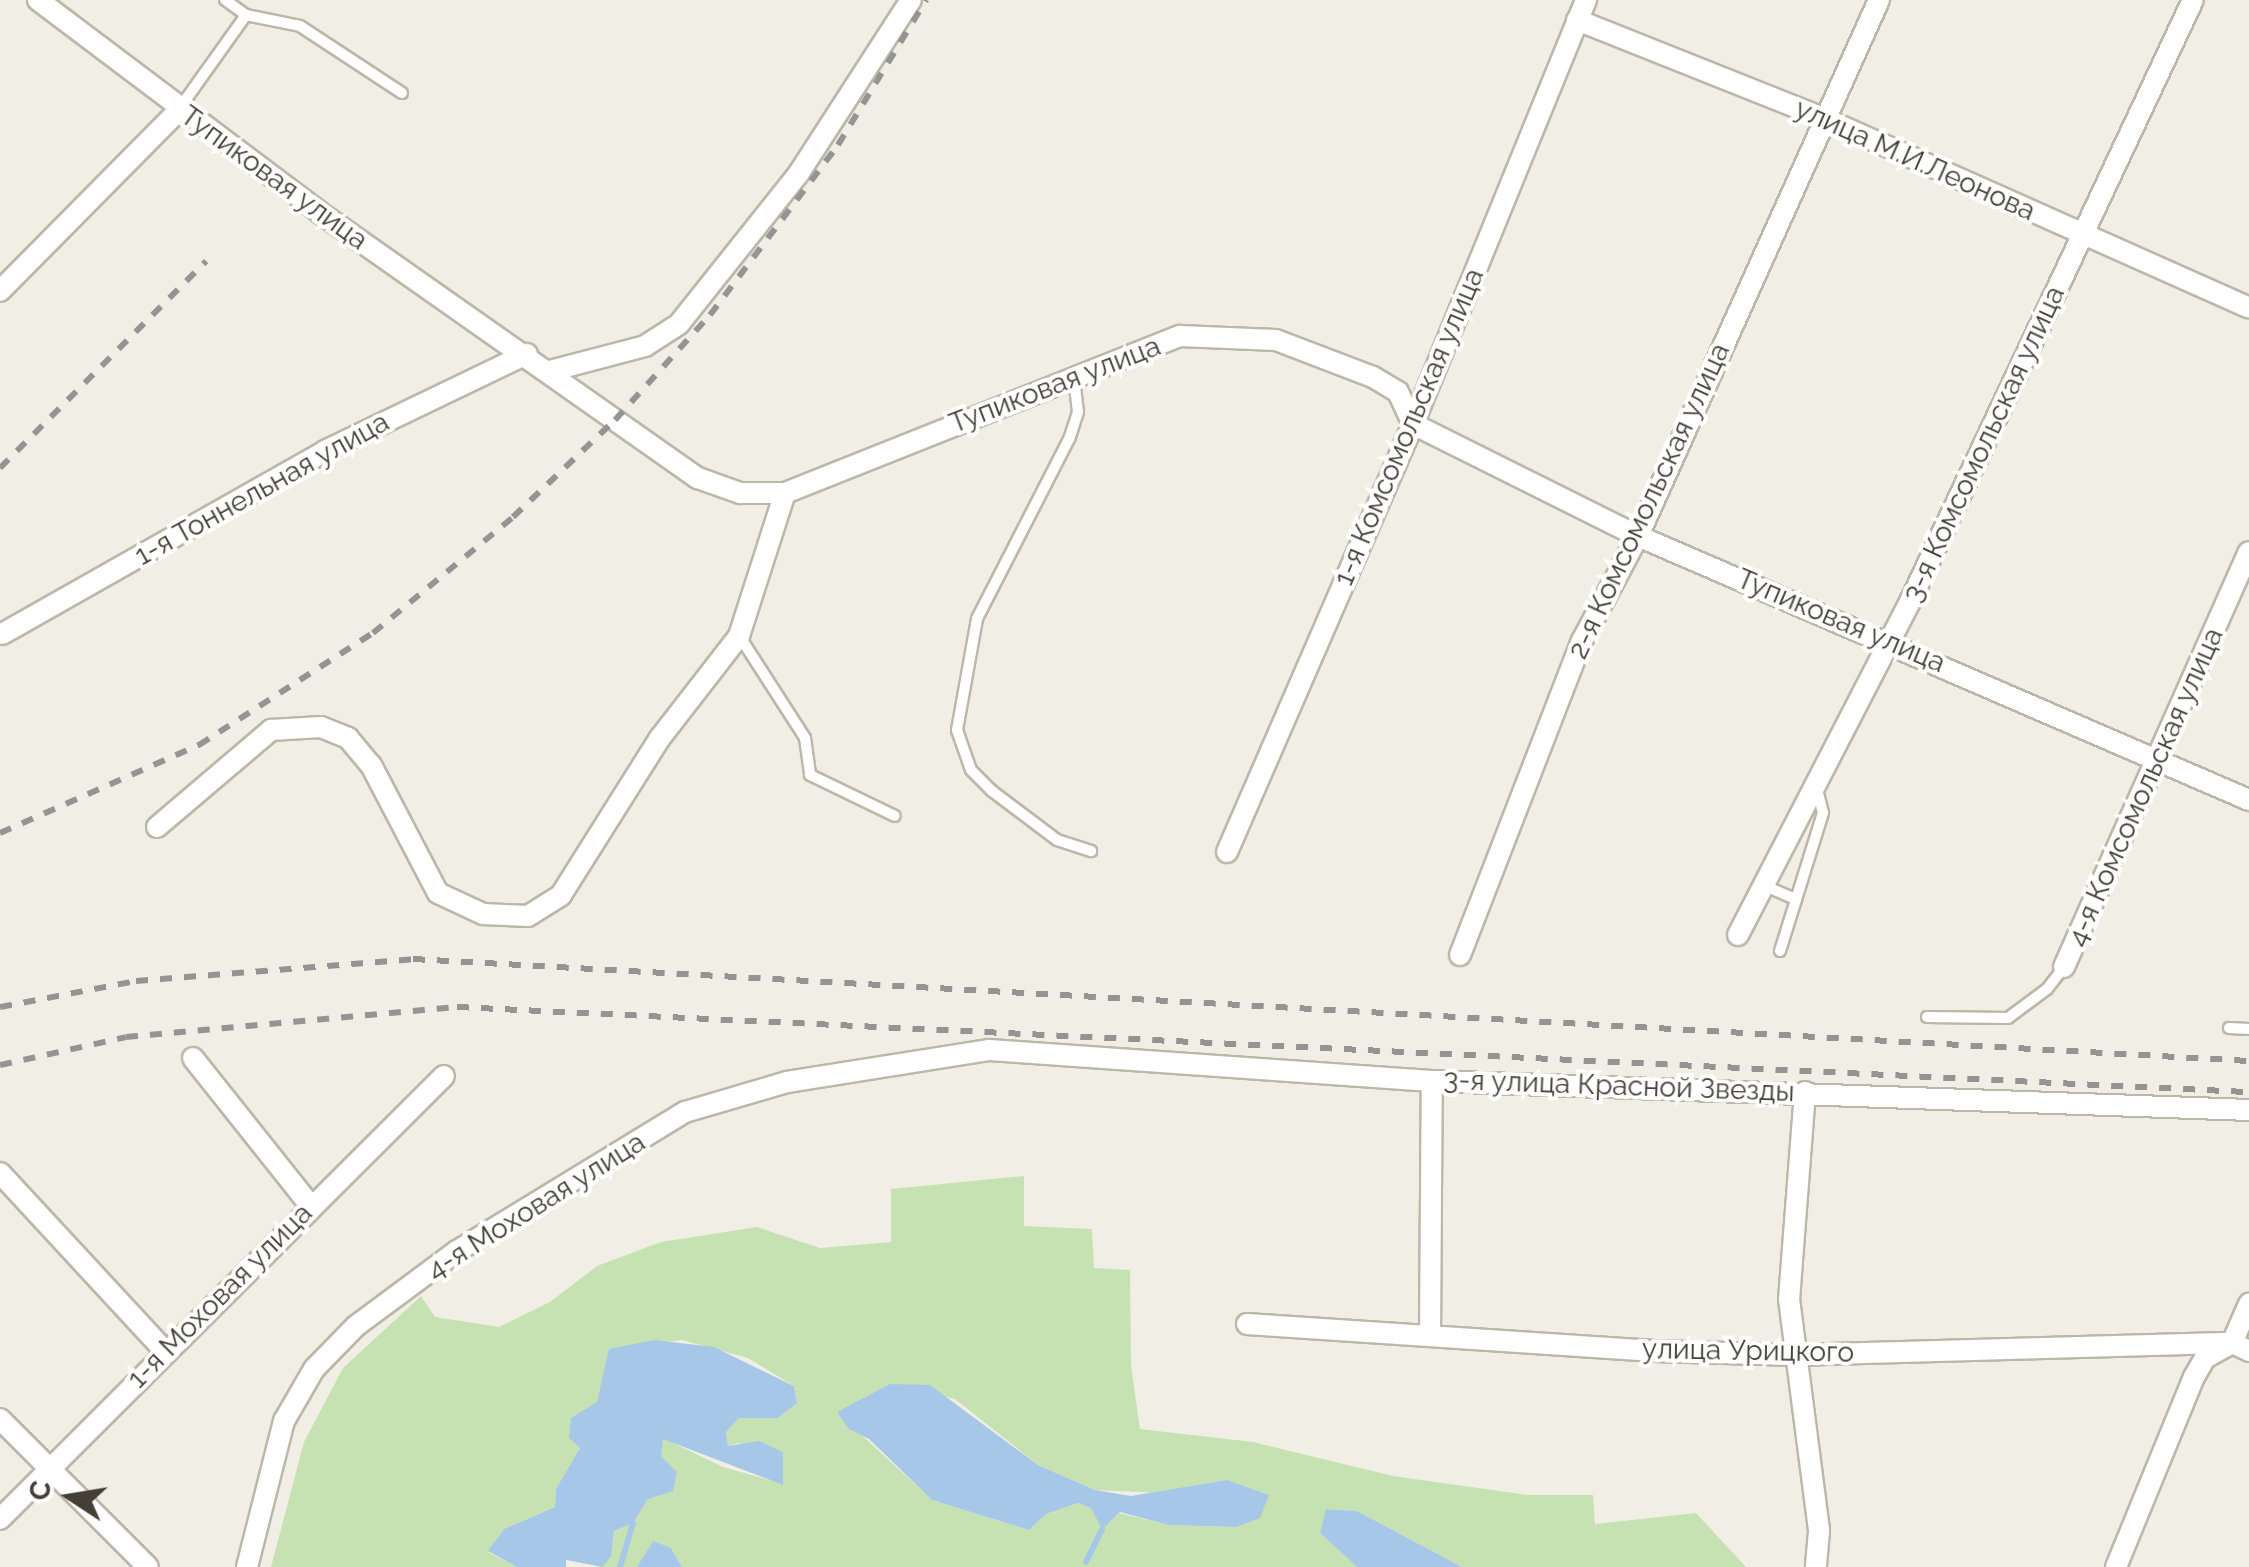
<!DOCTYPE html>
<meta charset="utf-8">
<style>
body{margin:0}
#map{position:relative;width:2249px;height:1567px;overflow:hidden;background:#f1efe5;font-family:Raleway,sans-serif}
div>[style]{position:absolute}
.green>*{inset:0;background:#c7e2b2}
.water>*{inset:0;background:#a7c7e9}
.stream>*{height:6px;margin:-3px;padding:0 3px;transform-origin:3px;border-radius:3px;background:#a7c7e9}
.roads{filter:drop-shadow(2px 0 #bcb7a9) drop-shadow(-2px 0 #bcb7a9) drop-shadow(0 2px #bcb7a9) drop-shadow(0 -2px #bcb7a9)}
.lane>*{height:10px;margin:-5px;padding:0 5px;transform-origin:5px;border-radius:5px;background:#fff}
.street>*{height:20px;margin:-10px;padding:0 10px;transform-origin:10px;border-radius:10px;background:#fff}
.rail>*{height:6px;margin-top:-3px;transform-origin:0;background:repeating-linear-gradient(90deg,#949494 0 12px,transparent 0 24px)}
span{translate:-50% -50%;white-space:nowrap;text-align:center;line-height:1.15;-webkit-text-stroke:8px #fff;paint-order:stroke}
.street-label{font-size:28px;color:#433f36}
.north{position:absolute;left:20px;top:1447px;width:100px;height:100px;-webkit-text-stroke:8px #fff;paint-order:stroke;rotate:282deg;font-size:28px;font-weight:700;line-height:40px;text-align:center;color:#433f36}
.north::after{content:'';display:block;margin:auto;width:35px;height:45px;background:#433f36;clip-path:polygon(50% 0,100% 100%,50% 72%,0 100%)}
</style>
<div id="map">
<div class="green">
<i style="clip-path:polygon(evenodd,1024px 1176px,1024px 1226px,1092px 1229px,1094px 1268px,1130px 1270px,1131px 1365px,1140px 1429px,1253px 1442px,1393px 1476px,1527px 1495px,1593px 1495px,1595px 1524px,1696px 1513px,1746px 1567px,1462px 1567px,1357px 1511px,1327px 1509px,1320px 1533px,1357px 1567px,682px 1567px,671px 1548px,637px 1567px,602px 1567px,611px 1557px,614px 1531px,633px 1523px,648px 1499px,663px 1438px,723px 1467px,783px 1484px,739px 1443px,728px 1446px,726px 1432px,739px 1418px,778px 1418px,797px 1403px,794px 1386px,748px 1358px,682px 1340px,609px 1349px,608px 1373px,571px 1470px,556px 1489px,555px 1507px,504px 1529px,488px 1552px,517px 1567px,271px 1567px,304px 1442px,343px 1368px,421px 1296px,435px 1317px,499px 1327px,550px 1302px,597px 1266px,661px 1242px,757px 1227px,820px 1248px,891px 1242px,891px 1189px,1024px 1176px,890px 1384px,955px 1399px,1038px 1465px,1095px 1490px,1162px 1493px,1236px 1527px,1168px 1525px,1078px 1503px,1046px 1514px,1029px 1530px,932px 1500px,838px 1413px,890px 1384px)"></i>
</div>
<div class="water">
<i style="clip-path:polygon(654px 1340px,714px 1347px,794px 1386px,797px 1403px,778px 1418px,739px 1418px,726px 1432px,728px 1446px,759px 1441px,783px 1452px,783px 1485px,663px 1439px,661px 1456px,677px 1472px,673px 1491px,648px 1499px,633px 1523px,614px 1531px,611px 1557px,602px 1567px,566px 1560px,566px 1567px,517px 1567px,488px 1551px,504px 1529px,555px 1507px,556px 1489px,580px 1448px,569px 1438px,571px 1418px,597px 1402px,609px 1349px)"></i>
<i style="clip-path:polygon(890px 1384px,930px 1385px,1038px 1465px,1095px 1490px,1131px 1496px,1227px 1480px,1269px 1495px,1260px 1518px,1236px 1527px,1168px 1525px,1120px 1512px,1102px 1529px,1091px 1508px,1078px 1503px,1046px 1514px,1029px 1530px,932px 1500px,869px 1439px,849px 1429px,837px 1412px)"></i>
<i style="clip-path:polygon(1326px 1509px,1357px 1511px,1462px 1567px,1357px 1567px,1320px 1533px)"></i>
<i style="clip-path:polygon(653px 1541px,671px 1548px,682px 1567px,637px 1567px)"></i>
</div>
<div class="stream">
<i style="left:1086px;top:1562px;width:37px;rotate:-64deg"></i>
<i style="left:620px;top:1567px;width:46px;rotate:-73.5deg"></i>
</div>
<div class="roads">
<div class="lane">
<i style="left:246px;top:15px;width:55px;rotate:11.5deg"></i>
<i style="left:300px;top:26px;width:122px;rotate:33.3deg"></i>
<i style="left:179px;top:109px;width:115px;rotate:-54.5deg"></i>
<i style="left:246px;top:15px;width:26px;rotate:-144deg"></i>
<i style="left:1074px;top:379px;width:33px;rotate:83deg"></i>
<i style="left:1078px;top:412px;width:28px;rotate:108deg"></i>
<i style="left:1069px;top:439px;width:202px;rotate:117.1deg"></i>
<i style="left:977px;top:619px;width:113px;rotate:100.2deg"></i>
<i style="left:957px;top:730px;width:42px;rotate:70.7deg"></i>
<i style="left:971px;top:770px;width:30px;rotate:45deg"></i>
<i style="left:992px;top:791px;width:81px;rotate:37deg"></i>
<i style="left:1057px;top:840px;width:36px;rotate:18deg"></i>
<i style="left:740px;top:637px;width:120px;rotate:57.2deg"></i>
<i style="left:805px;top:738px;width:37px;rotate:82deg"></i>
<i style="left:810px;top:775px;width:94px;rotate:25.8deg"></i>
<i style="left:1765px;top:886px;width:34px;rotate:23deg"></i>
<i style="left:1780px;top:951px;width:145px;rotate:-72.7deg"></i>
<i style="left:1823px;top:813px;width:25px;rotate:-104deg"></i>
<i style="left:1927px;top:1017px;width:81px;rotate:0.7deg"></i>
<i style="left:2008px;top:1018px;width:49px;rotate:-36.6deg"></i>
<i style="left:2047px;top:989px;width:28px;rotate:-52deg"></i>
<i style="left:2229px;top:1028px;width:20px;rotate:3deg"></i>
</div>
<div class="street">
<i style="left:38px;top:0;width:352px;rotate:37deg"></i>
<i style="left:319px;top:212px;width:463px;rotate:35.1deg"></i>
<i style="left:698px;top:478px;width:45px;rotate:19.7deg"></i>
<i style="left:740px;top:493px;width:45px"></i>
<i style="left:785px;top:493px;width:425px;rotate:-21.7deg"></i>
<i style="left:1180px;top:336px;width:96px;rotate:2.4deg"></i>
<i style="left:1276px;top:340px;width:104px;rotate:20.9deg"></i>
<i style="left:1373px;top:377px;width:29px;rotate:31deg"></i>
<i style="left:1398px;top:392px;width:35px;rotate:65deg"></i>
<i style="left:1413px;top:424px;width:251px;rotate:26.5deg"></i>
<i style="left:1638px;top:536px;width:666px;rotate:23.37deg"></i>
<i style="left:1577px;top:20px;width:265px;rotate:21.7deg"></i>
<i style="left:1823px;top:118px;width:466px;rotate:24deg"></i>
<i style="left:0;top:291px;width:255px;rotate:-45.3deg"></i>
<i style="left:550px;top:371px;width:98px;rotate:-14.7deg"></i>
<i style="left:645px;top:346px;width:40px;rotate:-32.9deg"></i>
<i style="left:679px;top:324px;width:193px;rotate:-51.5deg"></i>
<i style="left:799px;top:173px;width:206px;rotate:-57.1deg"></i>
<i style="left:2px;top:634px;width:371px;rotate:-29.5deg"></i>
<i style="left:325px;top:451px;width:224px;rotate:-25.7deg"></i>
<i style="left:157px;top:827px;width:150px;rotate:-40.4deg"></i>
<i style="left:271px;top:730px;width:50px;rotate:-3.4deg"></i>
<i style="left:321px;top:727px;width:29px;rotate:22deg"></i>
<i style="left:348px;top:738px;width:35px;rotate:50deg"></i>
<i style="left:371px;top:765px;width:144px;rotate:62.4deg"></i>
<i style="left:438px;top:893px;width:50px;rotate:25deg"></i>
<i style="left:483px;top:914px;width:45px;rotate:2.5deg"></i>
<i style="left:528px;top:916px;width:39px;rotate:-32deg"></i>
<i style="left:561px;top:895px;width:186px;rotate:-57.8deg"></i>
<i style="left:660px;top:738px;width:129px;rotate:-52.2deg"></i>
<i style="left:739px;top:636px;width:150px;rotate:-72.2deg"></i>
<i style="left:1227px;top:852px;width:467px;rotate:-66.5deg"></i>
<i style="left:1413px;top:424px;width:458px;rotate:-67.8deg"></i>
<i style="left:1738px;top:935px;width:373px;rotate:-62.7deg"></i>
<i style="left:1909px;top:604px;width:667px;rotate:-64.82deg"></i>
<i style="left:1460px;top:955px;width:337px;rotate:-68.8deg"></i>
<i style="left:1582px;top:641px;width:119px;rotate:-61.9deg"></i>
<i style="left:1638px;top:536px;width:588px;rotate:-65.79deg"></i>
<i style="left:2064px;top:967px;width:454px;rotate:-66deg"></i>
<i style="left:193px;top:1058px;width:188px;rotate:51.5deg"></i>
<i style="left:1805px;top:1092px;width:208px;rotate:94.4deg"></i>
<i style="left:1789px;top:1299px;width:234px;rotate:82.6deg"></i>
<i style="left:1819px;top:1531px;width:36px;rotate:95deg"></i>
<i style="left:0;top:1173px;width:244px;rotate:47.2deg"></i>
<i style="left:1247px;top:1324px;width:408px;rotate:3.8deg"></i>
<i style="left:1654px;top:1351px;width:140px;rotate:1.6deg"></i>
<i style="left:1794px;top:1355px;width:438px;rotate:-1.6deg"></i>
<i style="left:2232px;top:1343px;width:19px;rotate:25deg"></i>
<i style="left:1430px;top:1336px;width:255px;rotate:-89.6deg"></i>
<i style="left:0;top:1419px;width:209px;rotate:45deg"></i>
<i style="left:0;top:1519px;width:627px;rotate:-44.94deg"></i>
<i style="left:247px;top:1567px;width:151px;rotate:-75.8deg"></i>
<i style="left:284px;top:1421px;width:60px;rotate:-60deg"></i>
<i style="left:314px;top:1369px;width:60px;rotate:-45.7deg"></i>
<i style="left:356px;top:1326px;width:126px;rotate:-36.6deg"></i>
<i style="left:457px;top:1251px;width:267px;rotate:-31.4deg"></i>
<i style="left:685px;top:1112px;width:106px;rotate:-16.4deg"></i>
<i style="left:787px;top:1082px;width:205px;rotate:-9deg"></i>
<i style="left:989px;top:1050px;width:444px;rotate:4deg"></i>
<i style="left:1432px;top:1081px;width:818px;rotate:2.03deg"></i>
<i style="left:2116px;top:1567px;width:205px;rotate:-67.7deg"></i>
<i style="left:2194px;top:1377px;width:22px;rotate:-60deg"></i>
<i style="left:2205px;top:1358px;width:31px;rotate:-29deg"></i>
<i style="left:2232px;top:1343px;width:43px;rotate:-66.4deg"></i>
</div>
</div>
<div class="rail">
<i style="left:0;top:468px;width:292px;rotate:-45.1deg"></i>
<i style="left:0;top:833px;width:218px;rotate:-23.9deg"></i>
<i style="left:199px;top:745px;width:207px;rotate:-32.8deg"></i>
<i style="left:373px;top:633px;width:182px;rotate:-39.6deg"></i>
<i style="left:513px;top:517px;width:141px;rotate:-43.6deg"></i>
<i style="left:615px;top:420px;width:142px;rotate:-47.9deg"></i>
<i style="left:710px;top:315px;width:213px;rotate:-53deg"></i>
<i style="left:838px;top:145px;width:170px;rotate:-58.7deg"></i>
<i style="left:0;top:1007px;width:138px;rotate:-10.8deg"></i>
<i style="left:136px;top:981px;width:278px;rotate:-4.5deg"></i>
<i style="left:413px;top:959px;width:1839px;rotate:3.18deg"></i>
<i style="left:0;top:1065px;width:129px;rotate:-12.5deg"></i>
<i style="left:126px;top:1037px;width:332px;rotate:-5.2deg"></i>
<i style="left:457px;top:1007px;width:1794px;rotate:2.72deg"></i>
</div>
<div class="street-label">
<span style="left:1915px;top:160px;rotate:24deg">улица М.И.Леонова</span>
<span style="left:274px;top:178px;rotate:36deg">Тупиковая улица</span>
<span style="left:1055px;top:385px;rotate:-21deg">Тупиковая улица</span>
<span style="left:1409px;top:427px;rotate:-67deg">1-я Комсомольская улица</span>
<span style="left:1984px;top:444px;rotate:-65deg">3-я Комсомольская улица</span>
<span style="left:262px;top:489px;rotate:-29deg">1-я Тоннельная улица</span>
<span style="left:1649px;top:501px;rotate:-65deg">2-я Комсомольская улица</span>
<span style="left:1841px;top:621px;rotate:23deg">Тупиковая улица</span>
<span style="left:2145px;top:787px;rotate:-66deg">4-я Комсомольская улица</span>
<span style="left:1619px;top:1086px;rotate:2deg">3-я улица Красной Звезды</span>
<span style="left:536px;top:1206px;rotate:-32deg">4-я Моховая улица</span>
<span style="left:220px;top:1296px;rotate:-45deg">1-я Моховая улица</span>
<span style="left:1748px;top:1351px;rotate:1deg">улица Урицкого</span>
</div>
<div class="north">С</div>
</div>
